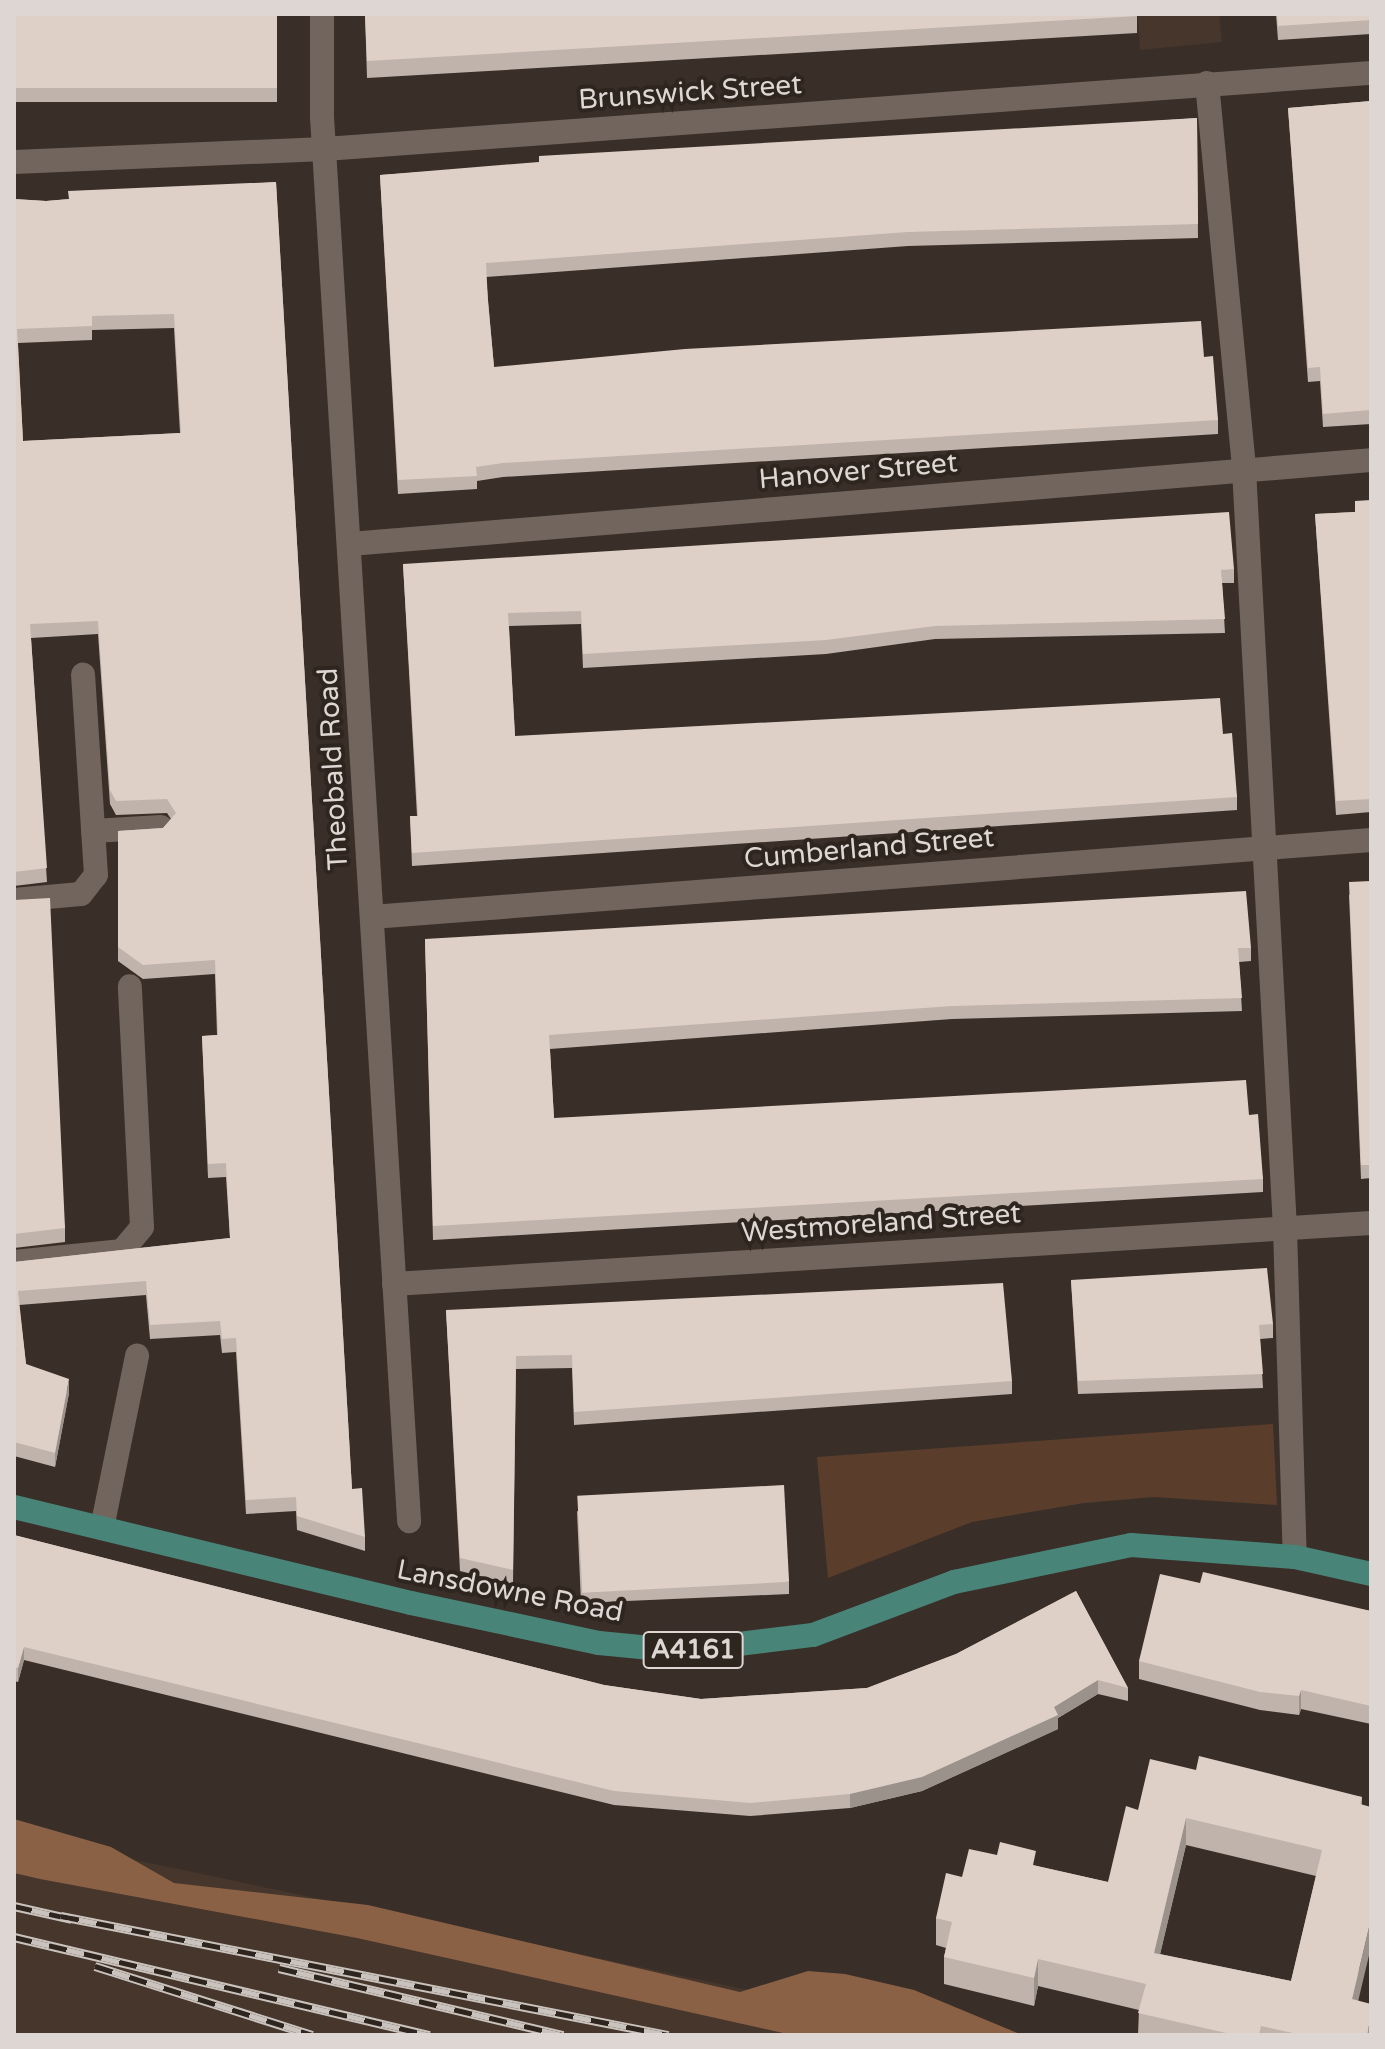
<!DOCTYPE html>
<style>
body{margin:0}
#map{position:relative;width:1385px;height:2049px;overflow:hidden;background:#392f28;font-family:"Varela Round",sans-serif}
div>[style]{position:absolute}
.built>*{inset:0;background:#46362b}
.green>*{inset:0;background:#5a3e2b}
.forest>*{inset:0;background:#8a6145}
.lane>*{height:24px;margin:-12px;padding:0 12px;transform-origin:12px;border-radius:12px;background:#71655d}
.street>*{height:24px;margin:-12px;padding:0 12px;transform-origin:12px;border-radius:12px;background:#71655d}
.primary>*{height:24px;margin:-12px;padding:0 12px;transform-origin:12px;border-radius:12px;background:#498479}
.rail>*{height:9px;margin-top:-4.5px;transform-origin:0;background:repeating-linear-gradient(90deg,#2f251f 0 18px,#c9c2bd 0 36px);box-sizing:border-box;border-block:2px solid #c9c2bd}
.wall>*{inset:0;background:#bfb3ab;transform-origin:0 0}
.shaded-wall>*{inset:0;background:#9b928b}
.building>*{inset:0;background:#ded0c7;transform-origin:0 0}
span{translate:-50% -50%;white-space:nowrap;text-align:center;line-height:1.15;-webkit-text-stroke:8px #2f251f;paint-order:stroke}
.shield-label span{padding:2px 6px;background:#2f251f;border:2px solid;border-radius:6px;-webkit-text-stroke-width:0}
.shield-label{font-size:26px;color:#ddd6d2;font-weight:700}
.street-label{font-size:28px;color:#ddd6d2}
.frame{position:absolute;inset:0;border:16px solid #ddd6d2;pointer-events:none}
</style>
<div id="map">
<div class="built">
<i style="clip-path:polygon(1138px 14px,1219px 14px,1222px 42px,1140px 50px)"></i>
<i style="clip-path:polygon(14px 1835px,188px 1871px,961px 2035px,14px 2035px)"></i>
</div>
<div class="green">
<i style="clip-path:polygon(1273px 1424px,1277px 1505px,1154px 1497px,1084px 1503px,972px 1522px,828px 1578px,817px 1457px)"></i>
</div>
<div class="forest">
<i style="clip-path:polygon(14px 1819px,111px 1847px,174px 1883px,368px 1905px,740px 1992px,808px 1971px,845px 1974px,914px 1990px,1022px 2035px,792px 2035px,357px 1938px,40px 1879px,14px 1873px)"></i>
</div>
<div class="lane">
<i style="left:1207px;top:83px;width:388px;rotate:84.5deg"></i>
<i style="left:1244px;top:469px;width:760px;rotate:86.91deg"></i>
<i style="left:1285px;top:1228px;width:329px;rotate:88.3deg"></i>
<i style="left:93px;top:831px;width:68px;rotate:-3.4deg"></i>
<i style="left:14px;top:900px;width:67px;rotate:-5.1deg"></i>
<i style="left:81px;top:894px;width:24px;rotate:-52deg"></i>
<i style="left:96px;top:875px;width:201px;rotate:-93.7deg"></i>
<i style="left:14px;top:1262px;width:109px;rotate:-5.8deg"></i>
<i style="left:122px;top:1251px;width:31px;rotate:-50deg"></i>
<i style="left:142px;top:1227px;width:241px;rotate:-92.9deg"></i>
<i style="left:102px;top:1528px;width:176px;rotate:-78.5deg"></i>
</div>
<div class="street">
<i style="left:322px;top:14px;width:103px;rotate:90deg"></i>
<i style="left:322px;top:117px;width:1407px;rotate:86.45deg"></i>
<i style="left:14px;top:162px;width:311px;rotate:-2.4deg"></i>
<i style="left:325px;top:149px;width:1049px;rotate:-4.16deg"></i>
<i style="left:350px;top:544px;width:1024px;rotate:-4.7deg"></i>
<i style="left:372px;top:917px;width:1002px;rotate:-4.41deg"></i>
<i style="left:394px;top:1284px;width:979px;rotate:-3.57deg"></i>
</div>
<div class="primary">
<i style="left:14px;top:1507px;width:408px;rotate:13.6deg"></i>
<i style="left:411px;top:1603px;width:192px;rotate:12deg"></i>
<i style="left:599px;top:1643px;width:83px;rotate:5.5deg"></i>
<i style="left:682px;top:1651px;width:132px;rotate:-7deg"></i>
<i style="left:813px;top:1635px;width:151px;rotate:-20.6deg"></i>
<i style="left:954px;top:1582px;width:181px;rotate:-11.8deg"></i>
<i style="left:1131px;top:1545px;width:164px;rotate:4.2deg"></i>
<i style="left:1295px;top:1557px;width:78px;rotate:12.6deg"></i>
</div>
<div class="rail">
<i style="left:14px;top:1906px;width:59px;rotate:12.6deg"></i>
<i style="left:61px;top:1916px;width:619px;rotate:11.09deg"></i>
<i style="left:14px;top:1937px;width:427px;rotate:13.3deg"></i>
<i style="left:95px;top:1966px;width:228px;rotate:17.6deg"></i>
<i style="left:279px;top:1968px;width:292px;rotate:13.3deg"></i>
</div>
<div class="wall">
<i style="left:14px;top:14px;width:263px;height:88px"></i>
<i style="clip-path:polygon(365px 14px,1137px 16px,1137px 33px,367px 78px)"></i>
<i style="clip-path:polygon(1276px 14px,1371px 14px,1371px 34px,1278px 40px)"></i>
<i style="clip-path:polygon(1371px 101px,1371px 424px,1323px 427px,1320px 381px,1308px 382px,1288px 108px)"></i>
<i style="clip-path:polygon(1197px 118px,1198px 238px,908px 246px,486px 277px,494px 367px,1204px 357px,1218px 420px,1218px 434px,503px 477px,477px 481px,477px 489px,398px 494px,380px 175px)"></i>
<i style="clip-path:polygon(evenodd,276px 182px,352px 1489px,365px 1537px,365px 1551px,297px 1530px,296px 1511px,246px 1514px,236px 1352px,222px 1353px,220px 1335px,150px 1339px,146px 1295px,19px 1305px,26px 1364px,69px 1393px,55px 1467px,14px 1456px,14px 1262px,230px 1238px,226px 1177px,208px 1178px,202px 1036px,217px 1035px,215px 974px,143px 979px,118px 961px,118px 831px,163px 828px,171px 819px,167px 813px,116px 815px,110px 804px,98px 634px,31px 638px,47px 882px,14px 886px,14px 199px,46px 201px,276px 182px,174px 328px,180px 433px,23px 441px,18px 343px,92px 340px,92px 330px,174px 328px)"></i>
<i style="clip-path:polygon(1371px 500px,1371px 812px,1336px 815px,1315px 514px,1355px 512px)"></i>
<i style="clip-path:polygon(403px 564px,1234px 569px,1234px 583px,1222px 583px,1225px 633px,935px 639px,826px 654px,583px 668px,581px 624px,509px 626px,515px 736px,1223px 734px,1237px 797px,1237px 810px,412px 866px,410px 816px,417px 816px)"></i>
<i style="clip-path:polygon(1371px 881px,1371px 1178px,1361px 1179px,1349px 895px)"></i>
<i style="clip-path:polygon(14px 900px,65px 1228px,65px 1242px,14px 1248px)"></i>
<i style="clip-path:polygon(425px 939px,1251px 948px,1251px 961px,1239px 962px,1242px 1011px,952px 1019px,550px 1049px,554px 1118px,1249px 1115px,1263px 1179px,1263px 1192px,433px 1240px)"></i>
<i style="clip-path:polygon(1071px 1280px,1273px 1324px,1273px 1338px,1260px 1339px,1263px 1388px,1078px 1394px)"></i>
<i style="clip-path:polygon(446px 1310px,1012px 1381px,1012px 1394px,574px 1425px,572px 1368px,516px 1369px,513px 1584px,460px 1571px)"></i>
<i style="clip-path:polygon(577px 1511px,789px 1582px,789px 1594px,581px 1603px)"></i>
<i style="clip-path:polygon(14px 1535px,604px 1685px,701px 1699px,867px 1688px,956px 1654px,1076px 1591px,1128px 1688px,1128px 1701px,1098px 1694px,1058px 1718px,1058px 1729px,922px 1791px,850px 1808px,750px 1816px,614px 1805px,24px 1660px,18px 1682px,14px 1681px)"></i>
<i style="clip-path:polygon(1200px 1583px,1371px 1611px,1371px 1724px,1301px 1709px,1299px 1715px,1260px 1710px,1139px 1679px,1139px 1661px)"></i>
<i style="clip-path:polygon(evenodd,1196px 1770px,1362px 1797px,1358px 2001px,1371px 2035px,1138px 2035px,1139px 2010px,1038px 1986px,1034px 2006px,944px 1984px,944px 1957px,946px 1948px,936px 1945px,936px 1918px,962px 1877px,997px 1855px,1036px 1866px,1108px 1882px,1138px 1810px,1196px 1770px,1186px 1845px,1316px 1876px,1291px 1981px,1160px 1954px,1186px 1845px)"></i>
</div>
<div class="shaded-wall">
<i style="clip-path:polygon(69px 1379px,69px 1393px,55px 1467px,55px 1453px)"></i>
<i style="clip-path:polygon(24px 1647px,24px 1660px,18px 1682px,18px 1668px)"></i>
<i style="clip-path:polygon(1098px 1680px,1098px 1694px,1058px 1718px,1058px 1729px,922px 1791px,850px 1808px,850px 1794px,1054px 1707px)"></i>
<i style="clip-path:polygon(1301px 1690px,1301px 1709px,1299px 1715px,1299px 1696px)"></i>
<i style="clip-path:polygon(1186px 1818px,1186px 1845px,1154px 1980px,1154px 1953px)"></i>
<i style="clip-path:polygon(1371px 1919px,1371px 1947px,1352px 2027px,1352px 1999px)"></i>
<i style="clip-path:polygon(1038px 1959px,1038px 1986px,1034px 2006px,1034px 1978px)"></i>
<i style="clip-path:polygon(1371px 2016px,1371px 2035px,1367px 2035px)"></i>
</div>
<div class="building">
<i style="left:14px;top:14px;width:263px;height:74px"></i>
<i style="clip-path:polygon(365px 14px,1137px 14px,1137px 16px,367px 61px)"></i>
<i style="clip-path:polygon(1277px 14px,1371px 14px,1371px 20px,1278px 26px)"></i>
<i style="clip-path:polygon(1371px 101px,1371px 410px,1323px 414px,1320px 367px,1308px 368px,1288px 108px)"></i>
<i style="clip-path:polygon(1197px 118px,1198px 224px,908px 232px,486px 263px,488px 302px,494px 367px,685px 349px,1201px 321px,1204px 357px,1213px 356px,1218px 420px,503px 463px,476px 467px,477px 476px,398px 480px,380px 175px,539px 162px,539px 156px)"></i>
<i style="clip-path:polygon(evenodd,276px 182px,352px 1489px,362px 1488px,365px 1537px,297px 1516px,296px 1497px,246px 1500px,236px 1338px,222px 1339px,220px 1321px,150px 1325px,146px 1281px,18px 1291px,26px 1364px,69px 1379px,55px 1453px,14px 1442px,14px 1262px,230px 1238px,226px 1163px,208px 1164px,202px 1036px,218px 1035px,215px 960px,143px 965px,118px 947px,118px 831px,163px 828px,176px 813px,167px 799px,116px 801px,110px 790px,98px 621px,30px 624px,47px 868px,14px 872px,14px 199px,46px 201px,69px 199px,68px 191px,276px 182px,174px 314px,181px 433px,23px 441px,17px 329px,92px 326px,92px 316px,174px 314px)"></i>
<i style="clip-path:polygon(1371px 500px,1371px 799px,1336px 801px,1315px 514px,1355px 512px,1355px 501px)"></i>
<i style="clip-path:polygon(1229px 512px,1234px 569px,1221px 570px,1225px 619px,935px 626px,826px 640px,583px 654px,581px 611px,508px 613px,515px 736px,1220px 698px,1223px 734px,1232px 733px,1237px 797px,412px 853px,410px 816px,418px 816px,403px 564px)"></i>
<i style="clip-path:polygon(1371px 881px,1371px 1165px,1361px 1165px,1349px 882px)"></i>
<i style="clip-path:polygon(1246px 891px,1251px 948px,1238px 948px,1242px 998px,952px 1006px,549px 1035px,554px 1118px,1246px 1080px,1249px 1115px,1258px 1114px,1263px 1179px,433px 1226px,425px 939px)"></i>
<i style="clip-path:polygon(50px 898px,65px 1228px,14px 1234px,14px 900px)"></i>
<i style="clip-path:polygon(1267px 1268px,1273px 1324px,1259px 1325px,1263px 1374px,1078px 1381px,1071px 1280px)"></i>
<i style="clip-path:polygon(1369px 1273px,1371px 1273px,1371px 1307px)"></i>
<i style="clip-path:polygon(1003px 1283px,1012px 1381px,574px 1412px,572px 1355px,516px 1356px,513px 1570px,460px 1558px,446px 1310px)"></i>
<i style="left:784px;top:1485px;width:97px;height:207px;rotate:87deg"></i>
<i style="clip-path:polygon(14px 1535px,604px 1685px,701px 1699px,867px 1688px,956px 1654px,1076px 1591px,1128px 1688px,1098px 1680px,1054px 1707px,1058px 1715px,922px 1777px,850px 1794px,750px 1803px,614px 1791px,24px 1647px,18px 1668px,14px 1667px)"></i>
<i style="clip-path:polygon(1203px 1572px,1371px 1611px,1371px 1706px,1301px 1690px,1299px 1696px,1260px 1692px,1139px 1661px,1160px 1574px,1200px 1583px)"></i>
<i style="clip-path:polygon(evenodd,1199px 1756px,1362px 1797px,1360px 1804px,1371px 1807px,1371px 1919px,1352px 1999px,1371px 2004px,1371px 2016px,1367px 2035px,1302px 2035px,1261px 2026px,1259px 2035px,1235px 2035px,1138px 2013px,1146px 1984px,1038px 1959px,1034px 1978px,944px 1957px,952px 1922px,936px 1918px,946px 1873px,962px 1877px,969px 1849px,997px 1855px,1000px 1842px,1036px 1851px,1033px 1865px,1108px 1882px,1126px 1806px,1138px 1810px,1150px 1759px,1196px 1770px,1199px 1756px,1186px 1818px,1322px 1850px,1291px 1981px,1154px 1953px,1186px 1818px)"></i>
</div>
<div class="shield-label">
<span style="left:693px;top:1650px">A4161</span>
</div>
<div class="street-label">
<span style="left:690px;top:92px;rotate:-4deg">Brunswick Street</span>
<span style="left:858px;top:471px;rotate:-5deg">Hanover Street</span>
<span style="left:333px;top:769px;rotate:-93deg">Theobald Road</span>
<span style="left:869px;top:848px;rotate:-5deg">Cumberland Street</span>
<span style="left:881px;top:1223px;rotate:-4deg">Westmoreland Street</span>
<span style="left:510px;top:1591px;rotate:11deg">Lansdowne Road</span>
</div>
<div class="frame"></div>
</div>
